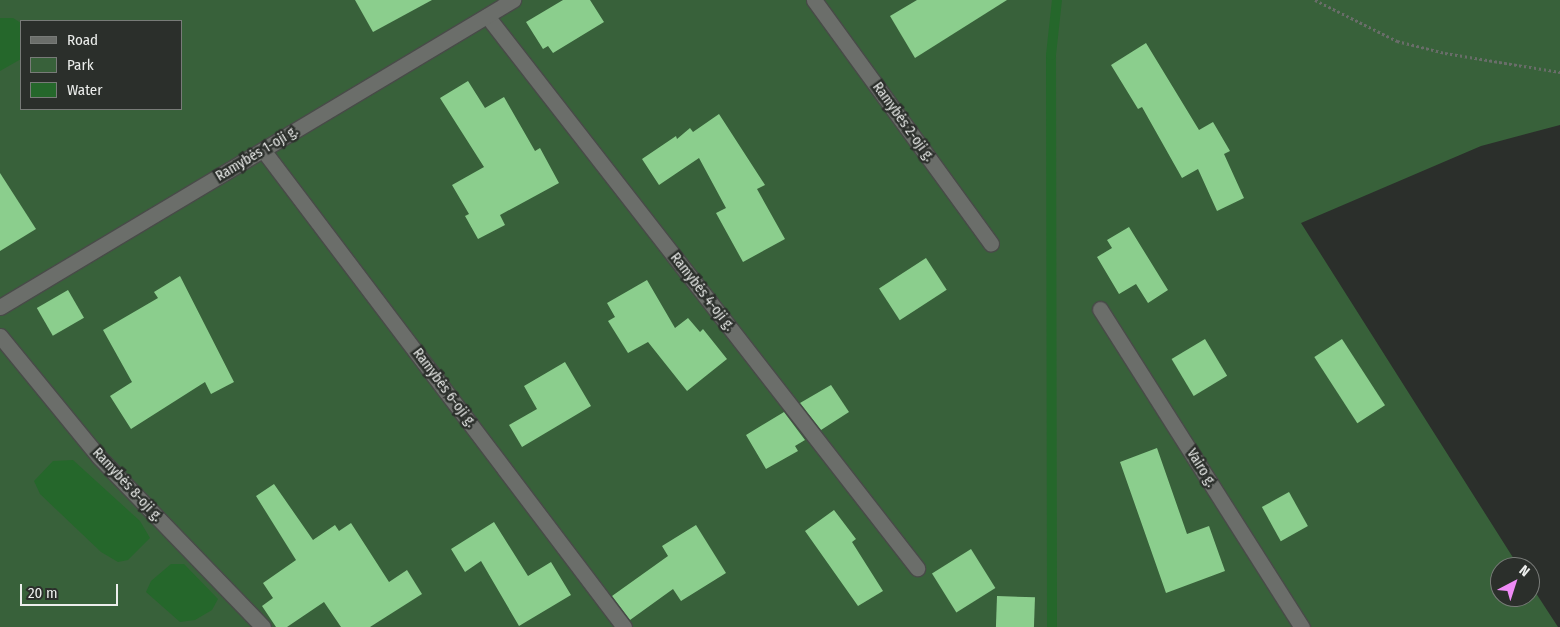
<!DOCTYPE html>
<meta charset="utf-8">
<style>
body{margin:0}
#map{position:relative;width:1560px;height:627px;overflow:hidden;background:#2b2f2b;font-family:"Fira Sans Condensed",sans-serif}
div>[style]{position:absolute}
.green>*{inset:0;background:#38613a}
.water>*{inset:0;background:#25672b}
.stream>*{height:10px;margin:-5px;padding:0 5px;transform-origin:5px;border-radius:5px;background:#25672b}
.building>*{inset:0;background:#8bce8d;transform-origin:0 0}
.path>*{height:3px;margin-top:-1.5px;transform-origin:0;background:repeating-linear-gradient(90deg,#696d69 0 2.5px,transparent 0 5px)}
.roads{filter:drop-shadow(1px 0 #484b48) drop-shadow(-1px 0 #484b48) drop-shadow(0 1px #484b48) drop-shadow(0 -1px #484b48)}
.street>*{height:15px;margin:-7.5px;padding:0 7.5px;transform-origin:7.5px;border-radius:7.5px;background:#6b6e6a}
span{translate:-50% -50%;white-space:nowrap;text-align:center;line-height:1.15;-webkit-text-stroke:5px #2b2f2b;paint-order:stroke}
.street-label{font-size:14px;color:#eceeec}
.legend{position:absolute;left:20px;top:20px;width:162px;height:90px;box-sizing:border-box;background:#2b2f2b;border:1px solid #787b78;margin:0;padding:6px 9px;list-style:none;font-size:15px;color:#eceeec}
.legend li{display:flex;align-items:center;gap:10px;height:25px}
.legend b{width:25px;border:1px solid #787b78}
.north{position:absolute;left:1490px;top:557px;width:50px;height:50px;box-sizing:border-box;background:#2b2f2b;border:1px solid #787b78;border-radius:50%;rotate:40deg;font-size:14px;font-weight:700;line-height:20px;text-align:center;color:#eceeec}
.north::after{content:'';display:block;margin:auto;width:18px;height:22px;background:#ef8bf6;clip-path:polygon(50% 0,100% 100%,50% 72%,0 100%)}
.scale{position:absolute;left:20px;top:584px;width:98px;height:22px;box-sizing:border-box;border:2px solid #eceeec;border-top:0;padding-left:6px;font-size:15px;line-height:18px;white-space:nowrap;color:#eceeec;-webkit-text-stroke:4px #2b2f2b;paint-order:stroke}
</style>
<div id="map">
<div class="green">
<i style="clip-path:polygon(evenodd,0 0,1560px 0,1560px 125px,1481px 146px,1301px 223px,1519px 567px,1500px 567px,1500px 597px,1530px 597px,1530px 584px,1558px 627px,0 627px,0 0,21px 21px,181px 21px,181px 109px,21px 109px,21px 21px)"></i>
</div>
<div class="water">
<i style="clip-path:polygon(0 18px,13px 18px,21px 23px,21px 59px,0 71px)"></i>
<i style="clip-path:polygon(73px 460px,140px 521px,150px 538px,128px 560px,118px 562px,101px 552px,40px 494px,34px 481px,53px 461px)"></i>
<i style="clip-path:polygon(171px 564px,184px 564px,218px 599px,212px 610px,195px 620px,180px 622px,146px 592px,151px 581px)"></i>
</div>
<div class="stream">
<i style="left:1052px;top:627px;width:572px;rotate:-90.1deg"></i>
<i style="left:1051px;top:55px;width:55px;rotate:-83.8deg"></i>
</div>
<div class="building">
<i style="clip-path:polygon(355px 0,432px 0,373px 32px)"></i>
<i style="clip-path:polygon(563px 0,590px 0,604px 22px,553px 53px,548px 46px,543px 49px,526px 22px)"></i>
<i style="clip-path:polygon(917px 0,1007px 0,915px 58px,890px 16px)"></i>
<i style="clip-path:polygon(1146px 43px,1199px 130px,1213px 122px,1230px 151px,1224px 154px,1244px 198px,1217px 211px,1198px 169px,1182px 178px,1142px 107px,1138px 109px,1111px 65px)"></i>
<i style="clip-path:polygon(468px 81px,485px 108px,504px 97px,535px 151px,540px 148px,559px 183px,500px 215px,505px 225px,478px 239px,465px 216px,469px 214px,452px 185px,484px 167px,440px 98px)"></i>
<i style="clip-path:polygon(719px 114px,765px 185px,757px 189px,785px 239px,743px 262px,716px 213px,726px 208px,699px 158px,659px 185px,642px 159px,676px 136px,677px 139px,690px 128px,693px 132px)"></i>
<i style="clip-path:polygon(0 173px,36px 229px,0 251px)"></i>
<i style="clip-path:polygon(1129px 227px,1168px 290px,1148px 303px,1136px 284px,1119px 294px,1097px 257px,1112px 248px,1107px 240px)"></i>
<i style="left:926px;top:258px;width:38px;height:56px;rotate:57deg"></i>
<i style="clip-path:polygon(180px 276px,234px 382px,211px 394px,205px 382px,131px 429px,110px 396px,132px 382px,103px 330px,158px 298px,154px 292px)"></i>
<i style="clip-path:polygon(647px 280px,675px 328px,688px 318px,700px 332px,703px 329px,727px 359px,687px 391px,648px 342px,628px 353px,608px 321px,615px 317px,607px 303px)"></i>
<i style="left:68px;top:290px;width:32px;height:36px;rotate:60deg"></i>
<i style="left:1205px;top:339px;width:43px;height:39px;rotate:59deg"></i>
<i style="left:1342px;top:339px;width:79px;height:33px;rotate:57deg"></i>
<i style="clip-path:polygon(565px 362px,591px 406px,522px 447px,509px 425px,537px 409px,524px 386px)"></i>
<i style="clip-path:polygon(831px 385px,849px 412px,821px 430px,800px 403px)"></i>
<i style="clip-path:polygon(784px 412px,805px 440px,795px 446px,798px 451px,766px 469px,746px 435px)"></i>
<i style="clip-path:polygon(1157px 448px,1187px 534px,1209px 526px,1225px 571px,1166px 593px,1120px 462px)"></i>
<i style="clip-path:polygon(274px 484px,313px 540px,335px 525px,339px 531px,351px 523px,389px 582px,407px 570px,422px 594px,370px 627px,341px 627px,324px 602px,287px 627px,276px 627px,262px 606px,273px 598px,263px 583px,296px 560px,256px 496px)"></i>
<i style="left:1289px;top:492px;width:39px;height:31px;rotate:61deg"></i>
<i style="clip-path:polygon(834px 510px,856px 539px,852px 542px,883px 591px,858px 606px,805px 531px)"></i>
<i style="clip-path:polygon(494px 522px,528px 576px,551px 562px,571px 595px,519px 626px,481px 561px,465px 572px,451px 549px)"></i>
<i style="clip-path:polygon(696px 525px,726px 573px,681px 601px,673px 589px,630px 620px,612px 596px,668px 556px,662px 546px)"></i>
<i style="left:971px;top:549px;width:46px;height:46px;rotate:58deg"></i>
<i style="left:997px;top:596px;width:38px;height:31px;rotate:2deg"></i>
</div>
<div class="path">
<i style="left:1315px;top:0;width:92px;rotate:26.6deg"></i>
<i style="left:1397px;top:41px;width:49px;rotate:14deg"></i>
<i style="left:1445px;top:53px;width:117px;rotate:9.4deg"></i>
</div>
<div class="roads">
<div class="street">
<i style="left:814px;top:0;width:301px;rotate:54deg"></i>
<i style="left:487px;top:16px;width:700px;rotate:52.08deg"></i>
<i style="left:263px;top:150px;width:598px;rotate:52.88deg"></i>
<i style="left:0;top:307px;width:598px;rotate:-30.9deg"></i>
<i style="left:1100px;top:309px;width:377px;rotate:57.6deg"></i>
<i style="left:0;top:336px;width:156px;rotate:50.7deg"></i>
<i style="left:99px;top:457px;width:236px;rotate:46deg"></i>
</div>
</div>
<div class="street-label">
<span style="left:903px;top:122px;rotate:54deg">Ramybės 2-oji g.</span>
<span style="left:257px;top:154px;rotate:-31deg">Ramybės 1-oji g.</span>
<span style="left:702px;top:292px;rotate:52deg">Ramybės 4-oji g.</span>
<span style="left:444px;top:388px;rotate:53deg">Ramybės 6-oji g.</span>
<span style="left:1201px;top:468px;rotate:58deg">Vairo g.</span>
<span style="left:127px;top:485px;rotate:47deg">Ramybės 8-oji g.</span>
</div>
<ul class="legend">
<li><b style="height:6px;background:#6b6e6a"></b>Road</li>
<li><b style="height:14px;background:#38613a"></b>Park</li>
<li><b style="height:14px;background:#25672b"></b>Water</li>
</ul>
<div class="north">N</div>
<div class="scale">20 m</div>
</div>
